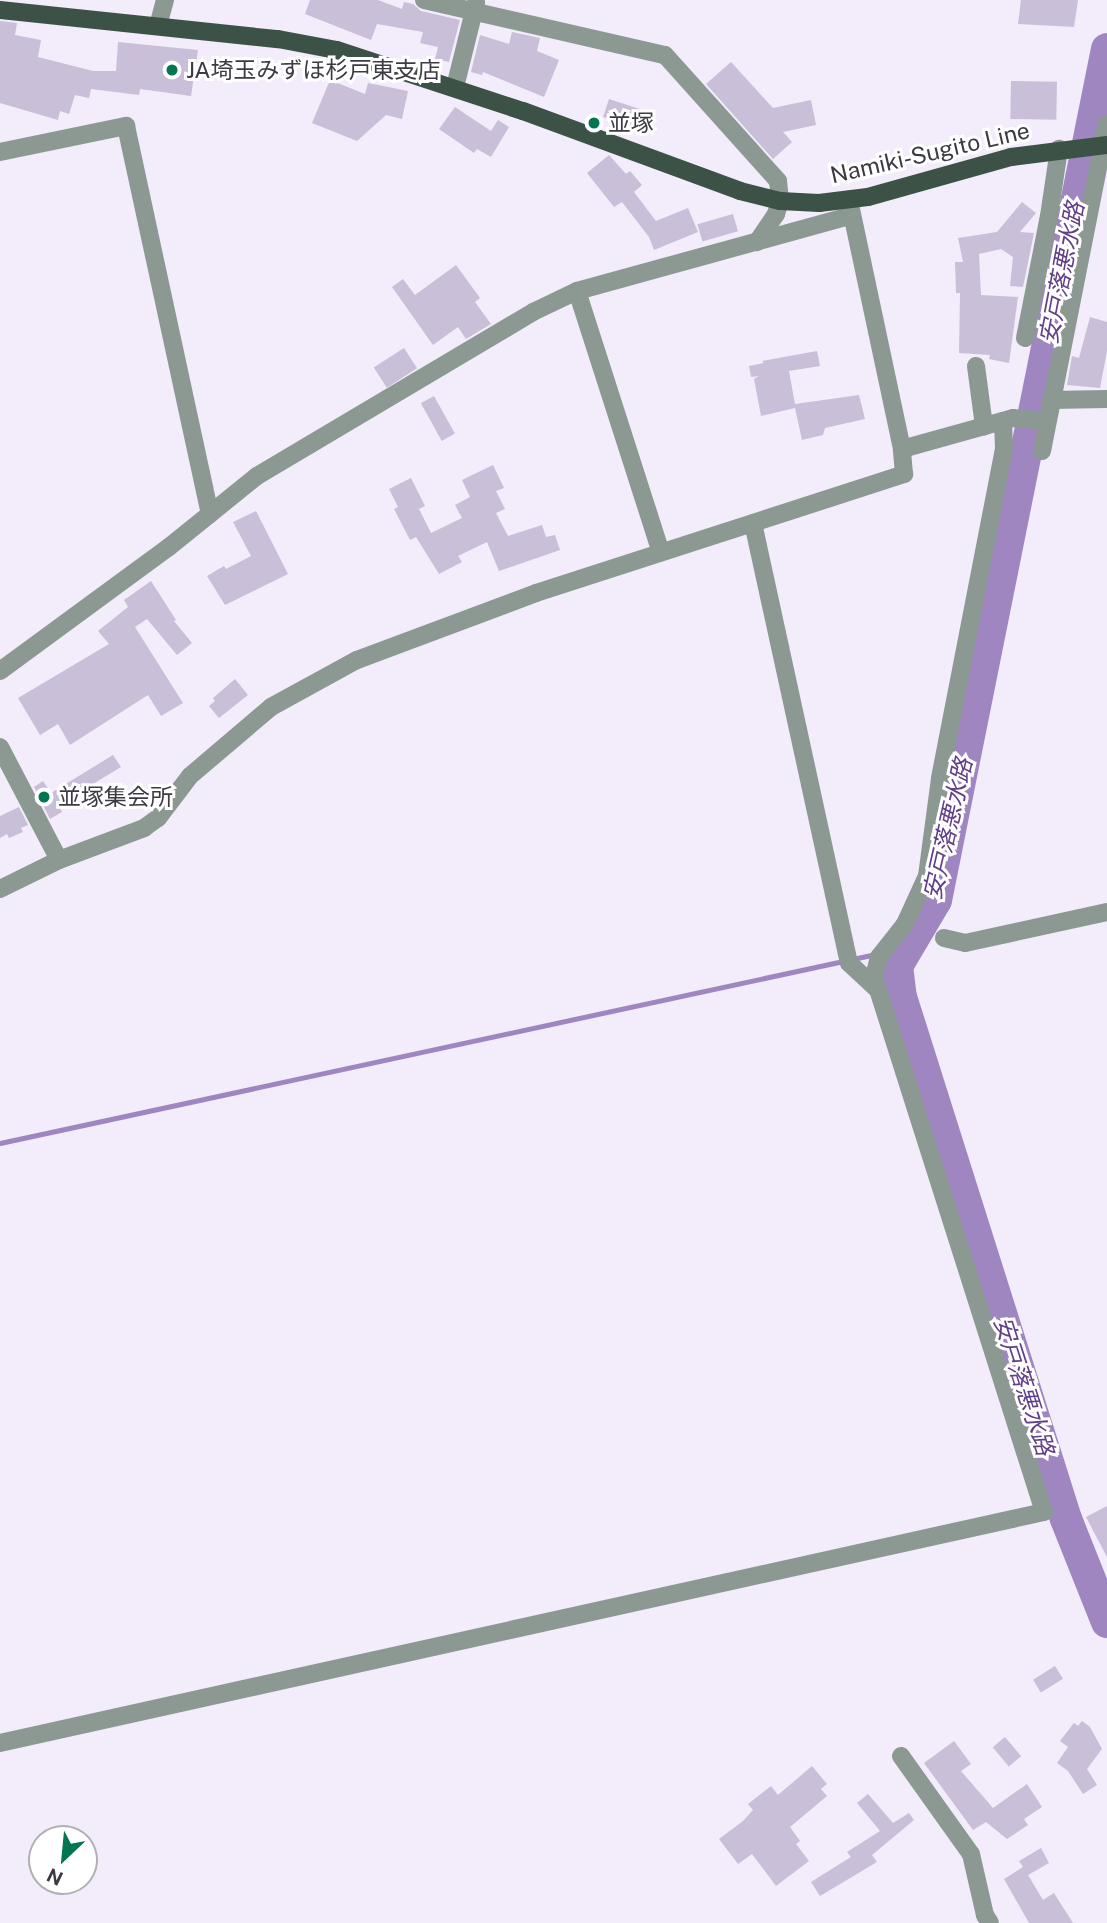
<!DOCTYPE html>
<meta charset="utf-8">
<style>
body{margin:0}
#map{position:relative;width:1107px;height:1923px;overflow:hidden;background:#f2ecfb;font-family:"Public Sans","Noto Sans JP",sans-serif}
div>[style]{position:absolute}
.stream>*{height:5px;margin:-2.5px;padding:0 2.5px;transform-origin:2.5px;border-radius:2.5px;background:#9f86c1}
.river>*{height:32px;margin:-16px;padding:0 16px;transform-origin:16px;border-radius:16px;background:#9f86c1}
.building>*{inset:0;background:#c9bfd8;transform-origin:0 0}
.minor>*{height:18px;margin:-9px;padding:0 9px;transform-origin:9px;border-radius:9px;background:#8c9892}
.major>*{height:18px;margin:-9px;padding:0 9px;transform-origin:9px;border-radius:9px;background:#3d5247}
.dots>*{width:19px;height:19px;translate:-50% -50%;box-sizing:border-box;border:4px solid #fff;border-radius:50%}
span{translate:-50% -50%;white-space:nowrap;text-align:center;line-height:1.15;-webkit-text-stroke:6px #fff;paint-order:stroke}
.poi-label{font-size:23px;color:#3d3a44}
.left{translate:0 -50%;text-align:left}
.street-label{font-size:23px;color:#3d3a44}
.water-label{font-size:24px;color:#613e88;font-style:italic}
.north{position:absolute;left:28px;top:1825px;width:70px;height:70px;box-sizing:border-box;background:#fff;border:2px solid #b1b0b4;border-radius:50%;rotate:206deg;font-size:19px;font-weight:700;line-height:28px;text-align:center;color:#3d3a44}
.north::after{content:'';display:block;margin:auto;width:24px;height:32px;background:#027650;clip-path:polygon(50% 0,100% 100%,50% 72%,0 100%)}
</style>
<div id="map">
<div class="stream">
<i style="left:892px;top:950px;width:20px;rotate:-11deg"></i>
<i style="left:0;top:1143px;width:896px;rotate:-12.18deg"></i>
</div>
<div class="river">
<i style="left:1107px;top:49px;width:868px;rotate:101.36deg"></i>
<i style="left:936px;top:900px;width:77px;rotate:120.6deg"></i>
<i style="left:897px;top:966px;width:31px;rotate:83deg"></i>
<i style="left:901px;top:997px;width:547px;rotate:72.46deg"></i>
<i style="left:1066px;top:1519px;width:111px;rotate:68.3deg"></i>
</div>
<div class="building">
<i style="clip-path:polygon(310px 0,378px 0,402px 9px,404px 2px,413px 4px,421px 11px,460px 20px,449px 62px,435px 59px,438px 47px,420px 43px,423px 32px,377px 24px,371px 40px,305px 14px)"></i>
<i style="clip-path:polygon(1021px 0,1078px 0,1074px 27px,1018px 24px)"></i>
<i style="clip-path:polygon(0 21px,17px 23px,15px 35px,41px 40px,38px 57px,93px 71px,116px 71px,118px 42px,198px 50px,191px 96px,140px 89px,139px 95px,91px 89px,89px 98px,75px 95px,69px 114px,60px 111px,58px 120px,0 103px)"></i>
<i style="clip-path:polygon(512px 32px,540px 38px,537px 51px,559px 60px,544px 97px,483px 72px,482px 75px,471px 72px,480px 35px,509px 44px)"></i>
<i style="clip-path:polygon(731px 62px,773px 108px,811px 100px,816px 125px,783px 132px,792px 142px,773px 159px,706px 84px)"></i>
<i style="clip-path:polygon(330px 80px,365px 94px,368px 83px,408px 91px,402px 119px,386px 115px,357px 141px,312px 123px)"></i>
<i style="left:1011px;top:81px;width:46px;height:38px;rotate:1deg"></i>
<i style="left:609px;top:99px;width:33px;height:19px;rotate:18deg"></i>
<i style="clip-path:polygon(455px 107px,491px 131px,498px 120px,509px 127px,491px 157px,477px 149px,474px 153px,439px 129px)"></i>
<i style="clip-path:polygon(609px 155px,626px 174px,630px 171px,642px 185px,634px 192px,656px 221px,688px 208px,698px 232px,654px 250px,649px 237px,622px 202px,614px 207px,587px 173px)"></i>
<i style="clip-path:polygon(1022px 202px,1036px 213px,1020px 232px,1034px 233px,1023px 287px,1010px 286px,1013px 257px,1001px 249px,979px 254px,981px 295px,1018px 297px,1009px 363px,989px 359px,990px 355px,959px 353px,960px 293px,956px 293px,955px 262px,963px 262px,958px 238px,997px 232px)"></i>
<i style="left:733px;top:214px;width:18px;height:37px;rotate:74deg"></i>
<i style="clip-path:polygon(456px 265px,480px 298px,475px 302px,491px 324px,466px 339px,458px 327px,433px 345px,392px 287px,403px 279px,415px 295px)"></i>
<i style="clip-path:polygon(1090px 317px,1107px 322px,1107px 351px,1100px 388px,1067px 385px,1072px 356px,1079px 358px)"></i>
<i style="left:404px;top:348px;width:24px;height:36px;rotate:57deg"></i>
<i style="clip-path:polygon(817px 351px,820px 366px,789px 371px,795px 404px,859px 395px,865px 419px,825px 428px,823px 435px,802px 440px,795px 408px,761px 416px,754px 379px,759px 376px,751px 377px,749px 366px,764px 363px,762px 361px)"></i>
<i style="left:434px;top:396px;width:43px;height:15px;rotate:61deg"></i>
<i style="clip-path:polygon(493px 465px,504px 488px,496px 491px,505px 509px,496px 513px,508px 536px,542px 525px,546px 537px,555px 535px,560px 550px,499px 571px,487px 542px,458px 556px,462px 562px,439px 574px,416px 537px,410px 540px,394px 509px,398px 507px,389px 489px,411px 478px,425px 506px,419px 509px,431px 533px,462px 518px,455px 505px,470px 497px,462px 480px)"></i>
<i style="clip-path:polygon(256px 511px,288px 574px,225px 605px,207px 576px,224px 566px,226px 569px,251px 556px,233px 522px)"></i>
<i style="clip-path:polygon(151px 581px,176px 620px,174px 621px,192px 643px,177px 655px,147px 619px,135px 627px,183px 703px,161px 716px,148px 695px,70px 745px,58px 724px,40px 735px,18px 698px,109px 644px,98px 631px,128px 607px,124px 600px)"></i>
<i style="clip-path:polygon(235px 679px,248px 695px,219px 718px,209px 706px,215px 701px,213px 698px)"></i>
<i style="clip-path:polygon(113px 755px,121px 767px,58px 805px,62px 812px,50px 819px,34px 787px,43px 781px,51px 793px)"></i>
<i style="clip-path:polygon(19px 807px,28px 825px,21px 828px,23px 832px,9px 838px,7px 834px,0 838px,0 816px)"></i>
<i style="clip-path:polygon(1107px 1506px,1107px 1557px,1086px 1517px)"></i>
<i style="left:1055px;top:1666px;width:15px;height:26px;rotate:58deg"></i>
<i style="clip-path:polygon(1082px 1721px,1090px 1727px,1102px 1749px,1087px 1769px,1097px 1785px,1083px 1794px,1068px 1771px,1057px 1763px,1068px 1747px,1060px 1741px,1074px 1723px,1078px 1726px)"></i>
<i style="left:1005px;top:1737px;width:25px;height:16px;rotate:50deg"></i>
<i style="clip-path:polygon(954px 1741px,971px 1764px,961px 1771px,993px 1808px,1027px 1784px,1042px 1807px,1024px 1819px,1028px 1825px,1007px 1839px,986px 1822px,973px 1830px,924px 1763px)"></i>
<i style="clip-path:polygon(812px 1766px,827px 1784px,821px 1789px,827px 1796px,790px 1827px,800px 1841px,796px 1844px,809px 1861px,776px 1886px,752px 1854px,738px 1864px,719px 1839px,743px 1821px,753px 1810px,748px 1804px,771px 1786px,778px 1795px)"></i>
<i style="clip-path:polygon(868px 1794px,893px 1823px,909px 1813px,914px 1820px,872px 1855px,877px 1862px,820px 1896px,811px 1882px,851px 1857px,847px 1852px,880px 1831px,857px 1803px)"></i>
<i style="clip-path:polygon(1041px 1848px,1049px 1863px,1028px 1875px,1043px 1900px,1054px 1893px,1073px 1923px,1029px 1923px,1004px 1879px,1023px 1867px,1019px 1861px)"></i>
</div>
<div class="minor">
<i style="left:424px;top:0;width:247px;rotate:12.9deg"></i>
<i style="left:665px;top:55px;width:169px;rotate:48.1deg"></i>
<i style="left:778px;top:181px;width:20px;rotate:84deg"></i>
<i style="left:780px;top:201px;width:14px;rotate:107deg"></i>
<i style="left:776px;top:214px;width:34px;rotate:124deg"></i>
<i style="left:158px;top:26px;width:27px;rotate:-75deg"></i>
<i style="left:455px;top:87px;width:87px;rotate:-76deg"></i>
<i style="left:0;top:152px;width:129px;rotate:-11.7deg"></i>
<i style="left:126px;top:126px;width:397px;rotate:77.8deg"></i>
<i style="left:577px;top:291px;width:274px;rotate:72.2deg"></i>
<i style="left:1025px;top:338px;width:124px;rotate:-78.9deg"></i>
<i style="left:1049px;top:216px;width:68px;rotate:-81.5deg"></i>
<i style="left:976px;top:366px;width:61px;rotate:82.4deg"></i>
<i style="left:1051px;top:400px;width:56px;rotate:-1deg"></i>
<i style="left:902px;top:449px;width:115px;rotate:-15.6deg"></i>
<i style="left:1013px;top:418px;width:34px;rotate:5deg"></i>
<i style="left:1042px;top:451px;width:333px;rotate:-78.8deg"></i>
<i style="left:753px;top:523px;width:450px;rotate:77.7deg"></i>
<i style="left:849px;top:963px;width:37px;rotate:43deg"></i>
<i style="left:0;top:671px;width:210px;rotate:-36.3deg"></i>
<i style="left:169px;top:547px;width:113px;rotate:-38.9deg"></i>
<i style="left:257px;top:476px;width:321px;rotate:-30.7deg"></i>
<i style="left:533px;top:312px;width:49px;rotate:-25.5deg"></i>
<i style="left:577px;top:291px;width:285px;rotate:-15.4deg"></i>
<i style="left:0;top:747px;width:127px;rotate:62.4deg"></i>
<i style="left:0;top:889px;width:66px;rotate:-26.2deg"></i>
<i style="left:59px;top:860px;width:91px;rotate:-20.6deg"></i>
<i style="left:144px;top:828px;width:17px;rotate:-36deg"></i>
<i style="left:158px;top:818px;width:53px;rotate:-52.7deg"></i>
<i style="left:190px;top:776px;width:106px;rotate:-40.4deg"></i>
<i style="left:271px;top:707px;width:98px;rotate:-28.7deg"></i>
<i style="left:357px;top:660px;width:191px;rotate:-20.5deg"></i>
<i style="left:536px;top:593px;width:387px;rotate:-17.9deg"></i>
<i style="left:904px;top:474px;width:25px;rotate:-95deg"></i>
<i style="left:902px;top:449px;width:255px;rotate:-102deg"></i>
<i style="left:944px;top:938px;width:22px;rotate:13deg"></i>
<i style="left:965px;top:943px;width:145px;rotate:-12.3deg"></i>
<i style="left:0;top:1743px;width:1069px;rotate:-12.48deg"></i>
<i style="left:1044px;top:1512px;width:561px;rotate:-107.63deg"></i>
<i style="left:874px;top:977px;width:21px;rotate:-76deg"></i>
<i style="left:879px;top:957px;width:42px;rotate:-51.8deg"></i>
<i style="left:905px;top:924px;width:53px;rotate:-65.4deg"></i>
<i style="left:927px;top:876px;width:99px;rotate:-82.4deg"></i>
<i style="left:940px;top:778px;width:335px;rotate:-79deg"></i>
<i style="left:1004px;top:449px;width:28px;rotate:-92deg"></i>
<i style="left:901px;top:1756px;width:120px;rotate:54.5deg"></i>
<i style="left:971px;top:1854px;width:63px;rotate:77.1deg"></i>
<i style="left:985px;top:1915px;width:9px;rotate:58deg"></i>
</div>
<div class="major">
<i style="left:0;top:10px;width:280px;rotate:6deg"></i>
<i style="left:278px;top:39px;width:60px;rotate:10.6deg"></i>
<i style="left:337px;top:50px;width:196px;rotate:18.2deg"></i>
<i style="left:523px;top:111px;width:231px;rotate:20.2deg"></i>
<i style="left:740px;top:191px;width:41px;rotate:14deg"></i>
<i style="left:780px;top:201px;width:39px;rotate:3deg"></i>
<i style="left:819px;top:203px;width:49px;rotate:-7deg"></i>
<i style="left:868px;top:197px;width:148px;rotate:-15.6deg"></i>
<i style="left:1011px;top:157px;width:97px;rotate:-7.1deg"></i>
</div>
<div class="dots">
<i style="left:172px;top:70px;background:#027650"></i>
<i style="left:594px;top:123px;background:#027650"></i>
<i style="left:44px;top:797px;background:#027650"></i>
</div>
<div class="poi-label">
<span class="left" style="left:186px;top:70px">JA埼玉みずほ杉戸東支店</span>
<span class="left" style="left:608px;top:123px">並塚</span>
<span class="left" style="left:58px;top:797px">並塚集会所</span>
</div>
<div class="street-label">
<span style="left:930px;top:153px;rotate:-13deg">Namiki-Sugito Line</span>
</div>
<div class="water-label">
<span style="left:1062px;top:273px;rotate:-79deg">安戸落悪水路</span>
<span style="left:948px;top:829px;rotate:-77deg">安戸落悪水路</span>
<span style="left:1024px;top:1386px;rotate:72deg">安戸落悪水路</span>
</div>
<div class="north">N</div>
</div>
